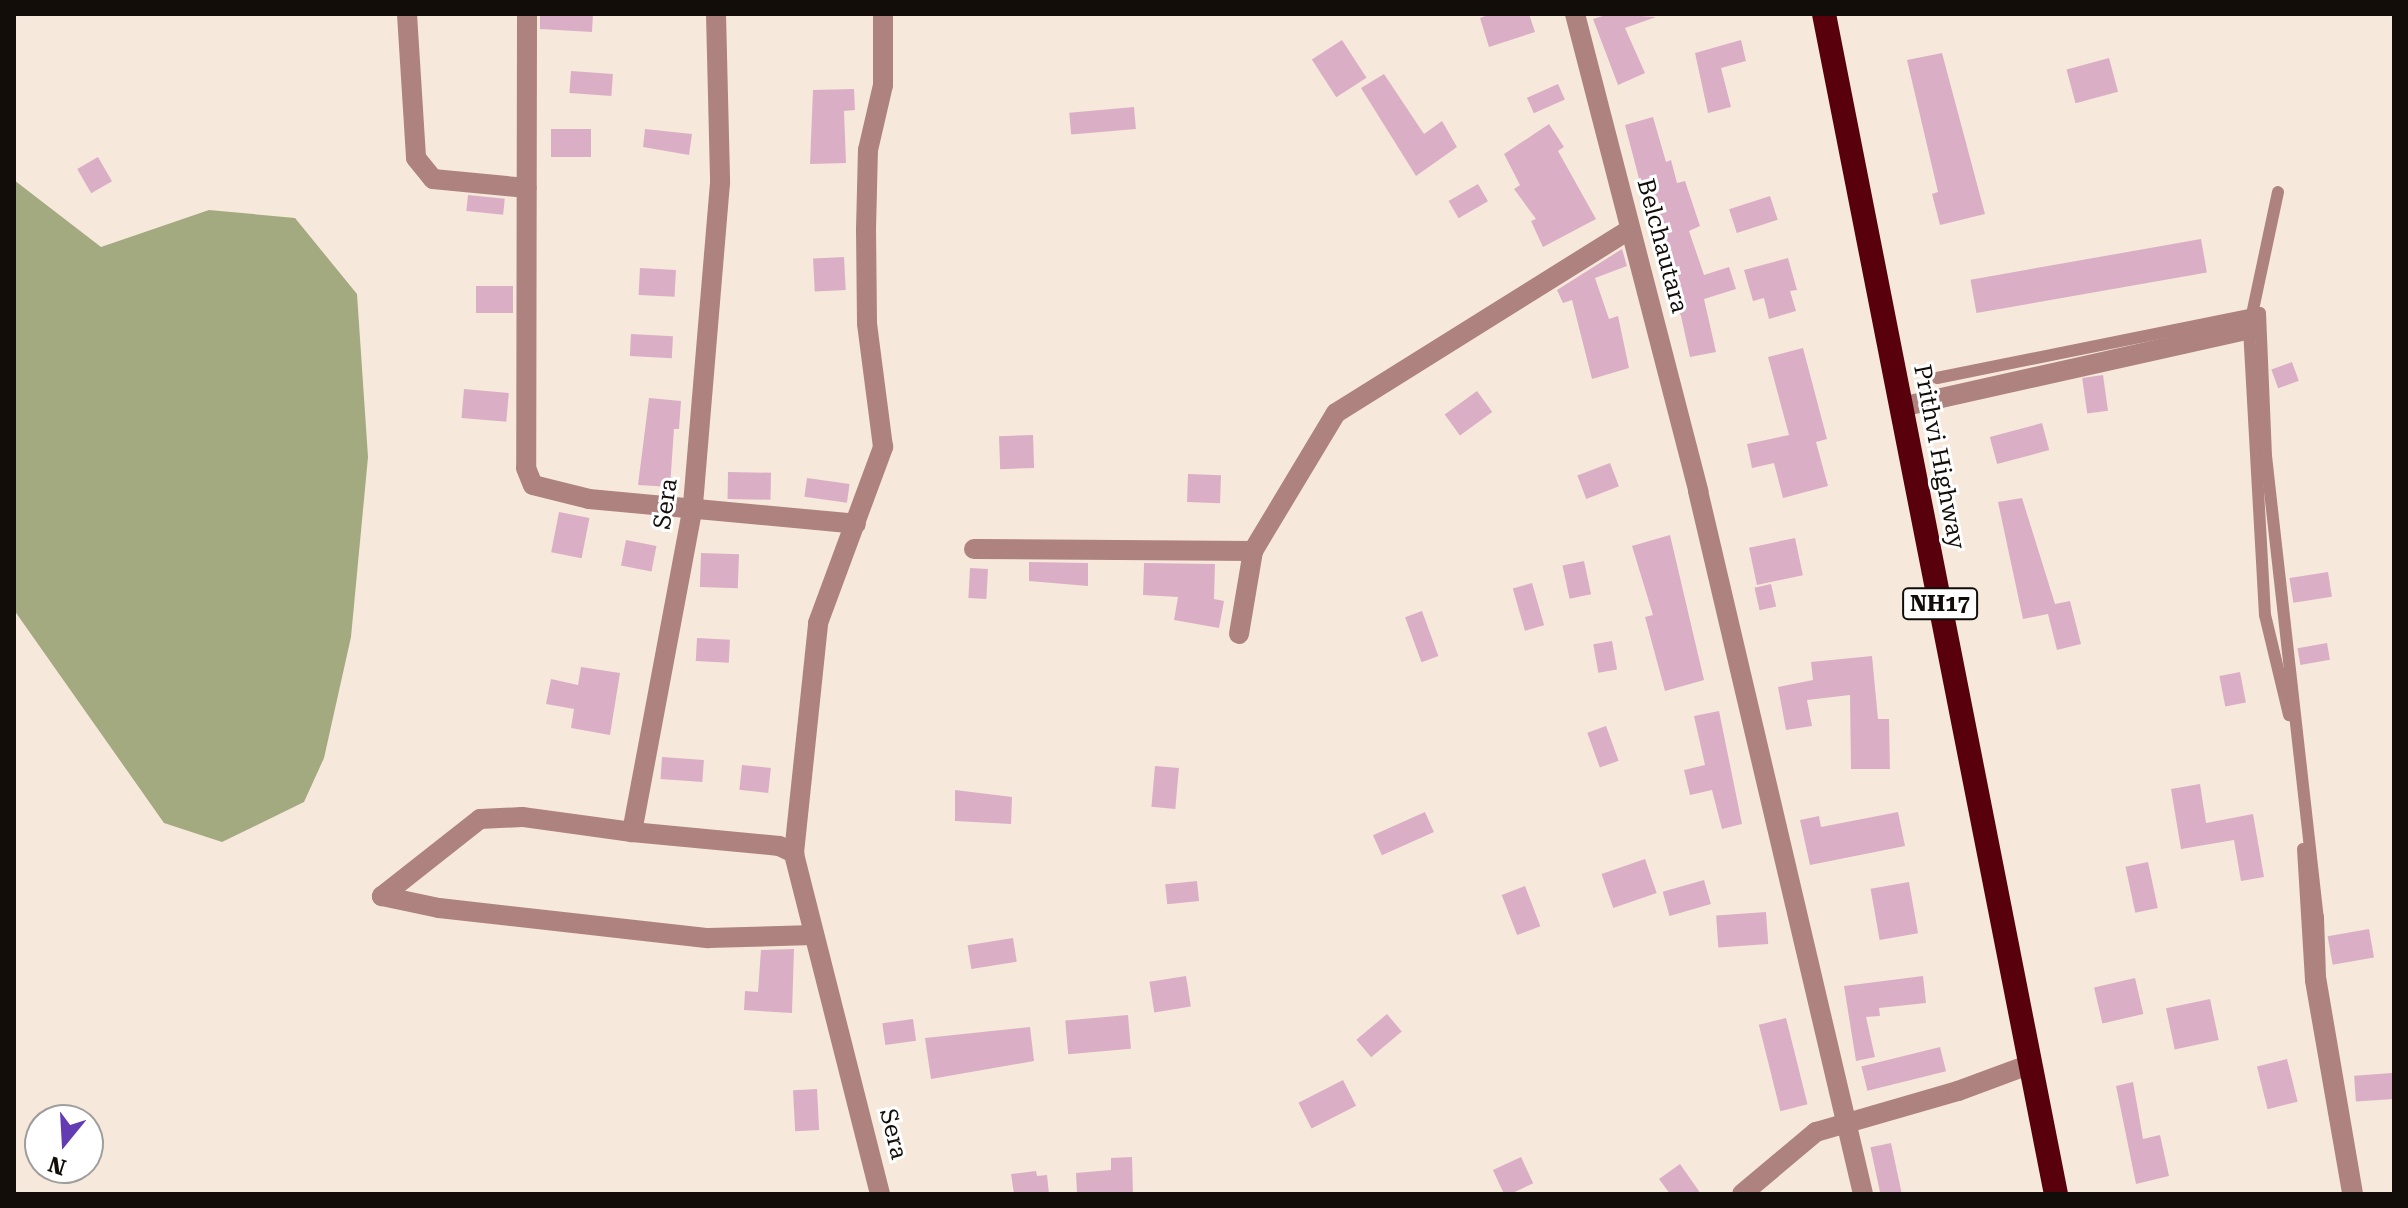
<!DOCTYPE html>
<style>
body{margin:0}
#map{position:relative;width:2408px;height:1208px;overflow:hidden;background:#f7e8dc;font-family:"Roboto Serif",serif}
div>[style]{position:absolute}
.forest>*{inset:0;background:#a3aa80}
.building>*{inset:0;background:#daafc6;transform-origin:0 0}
.lane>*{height:12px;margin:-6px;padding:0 6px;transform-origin:6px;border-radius:6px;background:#ad827f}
.street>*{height:20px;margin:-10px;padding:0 10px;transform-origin:10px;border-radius:10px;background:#ad827f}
.highway>*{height:24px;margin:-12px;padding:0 12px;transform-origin:12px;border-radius:12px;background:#58000c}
span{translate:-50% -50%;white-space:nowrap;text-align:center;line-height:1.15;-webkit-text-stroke:6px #fff;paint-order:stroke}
.shield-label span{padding:2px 6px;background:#fff;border:2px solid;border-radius:6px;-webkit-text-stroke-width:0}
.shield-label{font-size:22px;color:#120d09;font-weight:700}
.street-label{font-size:24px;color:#120d09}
.frame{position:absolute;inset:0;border:16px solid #120d09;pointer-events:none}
.north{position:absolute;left:24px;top:1104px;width:80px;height:80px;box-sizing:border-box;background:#fff;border:2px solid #a09e9d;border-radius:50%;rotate:198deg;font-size:22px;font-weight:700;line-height:32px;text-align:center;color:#120d09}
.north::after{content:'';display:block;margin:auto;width:28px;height:36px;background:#633bb3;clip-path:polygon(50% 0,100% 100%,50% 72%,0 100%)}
</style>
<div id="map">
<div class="forest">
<i style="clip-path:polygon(14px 180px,101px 247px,209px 210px,295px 218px,357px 294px,368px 457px,351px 637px,324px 758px,304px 802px,222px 842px,164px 823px,14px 610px)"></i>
</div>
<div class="building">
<i style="clip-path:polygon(540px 14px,593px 14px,592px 32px,540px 29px)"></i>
<i style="clip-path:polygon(1491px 14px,1529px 14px,1535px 32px,1489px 47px,1480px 18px)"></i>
<i style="clip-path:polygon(1609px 14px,1656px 17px,1625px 28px,1645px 73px,1618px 85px,1593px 19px)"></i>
<i style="left:1342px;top:40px;width:45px;height:36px;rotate:57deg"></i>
<i style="clip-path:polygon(1741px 40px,1746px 61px,1721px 68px,1731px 107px,1708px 113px,1695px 53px)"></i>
<i style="clip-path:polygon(1942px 53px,1985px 214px,1940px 225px,1932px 194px,1938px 192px,1907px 60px)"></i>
<i style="left:2109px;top:58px;width:35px;height:44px;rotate:75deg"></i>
<i style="left:571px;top:71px;width:42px;height:22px;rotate:4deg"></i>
<i style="clip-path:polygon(1384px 74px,1424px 134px,1442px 121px,1457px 147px,1416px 176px,1361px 88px)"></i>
<i style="left:1558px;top:84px;width:17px;height:34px;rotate:66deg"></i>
<i style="clip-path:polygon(854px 89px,855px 110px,844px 111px,846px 163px,810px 164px,813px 90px)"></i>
<i style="left:1134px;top:107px;width:22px;height:65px;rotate:85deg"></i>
<i style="clip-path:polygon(1653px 117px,1666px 162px,1671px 160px,1677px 183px,1685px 181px,1700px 226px,1689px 231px,1704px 275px,1729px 267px,1736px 289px,1704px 299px,1716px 352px,1690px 357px,1681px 316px,1659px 259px,1669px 255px,1643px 194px,1625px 125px)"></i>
<i style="clip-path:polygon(1549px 124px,1564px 147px,1558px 151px,1596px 219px,1543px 247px,1531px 221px,1536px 219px,1514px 189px,1520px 185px,1504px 154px)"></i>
<i style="left:551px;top:129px;width:40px;height:28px"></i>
<i style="clip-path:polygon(645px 129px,692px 134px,689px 155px,643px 147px)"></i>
<i style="left:98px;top:157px;width:28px;height:24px;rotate:60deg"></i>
<i style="left:1478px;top:184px;width:20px;height:34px;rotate:60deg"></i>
<i style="left:468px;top:195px;width:37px;height:16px;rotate:6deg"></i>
<i style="left:1770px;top:196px;width:25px;height:43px;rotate:72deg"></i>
<i style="left:2201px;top:239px;width:34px;height:234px;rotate:80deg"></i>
<i style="clip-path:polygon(1622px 249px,1627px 266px,1595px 278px,1609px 319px,1618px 316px,1629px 368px,1592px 379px,1572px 300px,1563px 303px,1557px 290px)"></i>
<i style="left:844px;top:257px;width:33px;height:31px;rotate:87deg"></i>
<i style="clip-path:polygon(1788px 258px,1797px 290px,1790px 291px,1796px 311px,1769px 319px,1764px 298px,1753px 301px,1744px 270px)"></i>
<i style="left:640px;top:268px;width:36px;height:27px;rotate:3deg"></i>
<i style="left:513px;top:286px;width:27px;height:37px;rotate:90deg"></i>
<i style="left:631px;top:334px;width:42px;height:22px;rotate:3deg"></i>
<i style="clip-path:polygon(1803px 348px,1827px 439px,1816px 442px,1828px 486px,1783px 498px,1774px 463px,1752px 468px,1747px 444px,1789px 435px,1768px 357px)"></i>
<i style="left:2292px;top:362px;width:20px;height:22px;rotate:70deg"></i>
<i style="left:2103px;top:375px;width:36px;height:21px;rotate:82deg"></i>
<i style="left:464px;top:389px;width:45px;height:29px;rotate:5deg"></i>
<i style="left:1477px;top:391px;width:26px;height:40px;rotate:54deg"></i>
<i style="clip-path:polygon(649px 398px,681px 401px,679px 429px,674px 429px,670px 487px,638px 485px)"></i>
<i style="left:2042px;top:423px;width:28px;height:54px;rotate:75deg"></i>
<i style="left:1033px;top:435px;width:33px;height:34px;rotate:88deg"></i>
<i style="left:1610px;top:463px;width:25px;height:35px;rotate:69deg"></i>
<i style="left:728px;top:472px;width:43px;height:27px;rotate:1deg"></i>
<i style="left:1188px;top:474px;width:33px;height:28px;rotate:2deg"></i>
<i style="left:807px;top:478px;width:43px;height:19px;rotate:8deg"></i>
<i style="clip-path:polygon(2022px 498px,2055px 604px,2070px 601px,2081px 644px,2057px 650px,2048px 614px,2023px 619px,1998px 502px)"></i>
<i style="left:559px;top:512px;width:31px;height:41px;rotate:11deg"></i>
<i style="clip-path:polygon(1670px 535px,1704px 680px,1665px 691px,1645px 617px,1653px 615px,1632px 546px)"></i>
<i style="left:1795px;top:538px;width:38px;height:47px;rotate:78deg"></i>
<i style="left:626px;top:540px;width:31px;height:26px;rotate:11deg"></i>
<i style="left:701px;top:553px;width:38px;height:34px;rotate:2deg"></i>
<i style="left:1584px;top:561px;width:34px;height:22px;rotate:78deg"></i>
<i style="clip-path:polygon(1029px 562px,1088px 563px,1088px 586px,1029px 581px)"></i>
<i style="clip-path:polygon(1144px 563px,1215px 564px,1214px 599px,1224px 601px,1219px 628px,1174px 620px,1178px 597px,1143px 595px)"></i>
<i style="left:970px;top:568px;width:18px;height:30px;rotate:3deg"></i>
<i style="left:2328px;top:572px;width:25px;height:39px;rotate:81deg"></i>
<i style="left:1532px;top:583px;width:44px;height:20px;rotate:74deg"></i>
<i style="left:1771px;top:584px;width:23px;height:17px;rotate:77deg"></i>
<i style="left:1422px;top:611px;width:48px;height:18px;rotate:70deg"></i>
<i style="left:697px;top:638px;width:33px;height:23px;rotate:3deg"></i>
<i style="left:1612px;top:641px;width:29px;height:19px;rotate:80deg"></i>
<i style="left:2327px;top:643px;width:17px;height:30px;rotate:80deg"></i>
<i style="clip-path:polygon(1872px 656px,1878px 719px,1889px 719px,1890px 769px,1851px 769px,1850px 695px,1807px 700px,1812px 726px,1786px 730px,1778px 687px,1813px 680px,1811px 662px)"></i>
<i style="clip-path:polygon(581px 667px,620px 673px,610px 735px,571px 728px,574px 709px,546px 704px,551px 679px,578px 685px)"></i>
<i style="left:2240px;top:672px;width:31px;height:21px;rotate:79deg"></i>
<i style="clip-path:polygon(1719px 711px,1742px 824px,1722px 829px,1712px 790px,1690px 795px,1684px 770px,1705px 765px,1694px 716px)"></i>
<i style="left:1606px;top:726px;width:37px;height:20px;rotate:70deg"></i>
<i style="left:662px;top:757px;width:42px;height:22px;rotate:4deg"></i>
<i style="left:742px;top:765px;width:29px;height:25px;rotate:6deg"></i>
<i style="left:1155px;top:766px;width:24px;height:41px;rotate:5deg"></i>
<i style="clip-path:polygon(2200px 784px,2206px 823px,2253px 814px,2264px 877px,2241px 881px,2234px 840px,2181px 849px,2171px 789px)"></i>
<i style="clip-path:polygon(955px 790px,1012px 797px,1011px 824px,955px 821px)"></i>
<i style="left:1425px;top:812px;width:22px;height:57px;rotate:66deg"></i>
<i style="clip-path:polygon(1898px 812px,1905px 846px,1810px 865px,1800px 820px,1819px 816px,1821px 827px)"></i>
<i style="left:1645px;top:859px;width:36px;height:46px;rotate:71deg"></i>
<i style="left:2148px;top:862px;width:47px;height:23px;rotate:78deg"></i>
<i style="left:1704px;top:880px;width:25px;height:43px;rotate:74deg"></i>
<i style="left:1197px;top:881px;width:20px;height:32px;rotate:84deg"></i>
<i style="left:1909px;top:882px;width:52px;height:39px;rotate:80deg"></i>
<i style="left:1525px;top:886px;width:43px;height:25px;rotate:69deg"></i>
<i style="left:1766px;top:912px;width:32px;height:50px;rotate:86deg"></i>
<i style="left:2369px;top:929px;width:29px;height:42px;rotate:80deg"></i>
<i style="left:1013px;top:938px;width:24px;height:46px;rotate:81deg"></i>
<i style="clip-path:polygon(794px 949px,792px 1013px,744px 1010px,745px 991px,758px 992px,761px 950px)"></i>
<i style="left:1186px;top:976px;width:31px;height:37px;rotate:81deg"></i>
<i style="clip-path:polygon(1923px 976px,1926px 1003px,1879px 1008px,1880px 1016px,1866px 1017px,1875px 1057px,1856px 1061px,1844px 986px)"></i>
<i style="left:2135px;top:978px;width:37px;height:42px;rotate:77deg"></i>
<i style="left:2210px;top:999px;width:42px;height:45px;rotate:78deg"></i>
<i style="left:1387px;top:1014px;width:23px;height:40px;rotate:50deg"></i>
<i style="left:1128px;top:1015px;width:34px;height:63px;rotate:85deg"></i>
<i style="left:1786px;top:1018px;width:89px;height:28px;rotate:76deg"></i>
<i style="left:913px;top:1019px;width:22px;height:31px;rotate:82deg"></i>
<i style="clip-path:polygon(1030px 1027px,1034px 1061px,931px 1079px,925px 1038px)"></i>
<i style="left:1940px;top:1047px;width:25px;height:81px;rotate:76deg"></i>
<i style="left:2287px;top:1059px;width:44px;height:31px;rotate:76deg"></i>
<i style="left:2392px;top:1073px;width:26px;height:38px;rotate:86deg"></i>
<i style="left:1343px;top:1080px;width:29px;height:50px;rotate:63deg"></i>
<i style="clip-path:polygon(2133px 1082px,2143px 1139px,2160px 1135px,2169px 1176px,2136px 1184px,2116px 1086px)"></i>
<i style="left:817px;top:1089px;width:41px;height:24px;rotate:87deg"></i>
<i style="left:1891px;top:1143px;width:52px;height:21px;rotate:78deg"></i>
<i style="clip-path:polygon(1132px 1157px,1133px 1194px,1077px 1194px,1076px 1173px,1111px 1170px,1111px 1158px)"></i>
<i style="left:1521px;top:1157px;width:29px;height:31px;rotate:65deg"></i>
<i style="clip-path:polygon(1680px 1164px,1701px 1194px,1670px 1194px,1659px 1179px)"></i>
<i style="clip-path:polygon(1036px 1171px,1037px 1176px,1047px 1175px,1049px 1194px,1014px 1194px,1011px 1174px)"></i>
</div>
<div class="lane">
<i style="left:2278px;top:192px;width:140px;rotate:102deg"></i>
<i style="left:2249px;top:329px;width:286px;rotate:86.8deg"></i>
<i style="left:2265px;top:615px;width:103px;rotate:76.5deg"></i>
<i style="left:1937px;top:378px;width:329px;rotate:-11.4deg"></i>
<i style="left:2260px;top:313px;width:143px;rotate:87.6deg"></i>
<i style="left:2266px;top:456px;width:464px;rotate:83.6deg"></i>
<i style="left:2318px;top:917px;width:60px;rotate:88.1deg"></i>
<i style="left:2320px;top:977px;width:220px;rotate:80.3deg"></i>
<i style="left:2303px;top:849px;width:132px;rotate:86.5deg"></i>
<i style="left:2311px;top:981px;width:216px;rotate:80.1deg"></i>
</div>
<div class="street">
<i style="left:407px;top:14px;width:144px;rotate:86.4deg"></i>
<i style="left:416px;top:158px;width:27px;rotate:51deg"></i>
<i style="left:433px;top:179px;width:94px;rotate:5.5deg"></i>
<i style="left:527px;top:14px;width:454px;rotate:90.1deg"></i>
<i style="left:526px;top:468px;width:18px;rotate:68deg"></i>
<i style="left:533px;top:485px;width:58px;rotate:14deg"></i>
<i style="left:589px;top:499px;width:268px;rotate:5.3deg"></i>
<i style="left:716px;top:14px;width:169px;rotate:88.6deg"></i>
<i style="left:720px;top:183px;width:324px;rotate:94.8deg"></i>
<i style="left:693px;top:506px;width:332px;rotate:100.6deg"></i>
<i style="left:632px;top:832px;width:148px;rotate:5.4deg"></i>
<i style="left:779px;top:846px;width:17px;rotate:25deg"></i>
<i style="left:1575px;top:14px;width:493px;rotate:75.5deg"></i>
<i style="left:1698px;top:491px;width:722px;rotate:76.79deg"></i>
<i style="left:1901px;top:407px;width:357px;rotate:-12.6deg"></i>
<i style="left:974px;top:549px;width:279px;rotate:0.4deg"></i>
<i style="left:1239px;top:634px;width:84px;rotate:-80.4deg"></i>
<i style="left:1253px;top:551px;width:161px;rotate:-59deg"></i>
<i style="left:1336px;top:413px;width:347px;rotate:-32deg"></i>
<i style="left:632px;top:832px;width:111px;rotate:-172.2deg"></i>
<i style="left:522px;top:817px;width:42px;rotate:177.3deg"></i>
<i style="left:480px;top:819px;width:125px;rotate:141.8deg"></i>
<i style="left:382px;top:896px;width:58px;rotate:11.9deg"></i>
<i style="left:439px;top:908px;width:271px;rotate:6.4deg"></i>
<i style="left:708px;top:938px;width:106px;rotate:-1.6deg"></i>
<i style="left:880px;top:1194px;width:352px;rotate:-104.2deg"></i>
<i style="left:794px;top:853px;width:231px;rotate:-84deg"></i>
<i style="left:818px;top:623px;width:188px;rotate:-69.7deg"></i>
<i style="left:883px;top:447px;width:125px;rotate:-97.4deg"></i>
<i style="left:867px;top:323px;width:93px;rotate:-90.6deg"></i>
<i style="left:866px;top:230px;width:80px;rotate:-88.6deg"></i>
<i style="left:868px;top:150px;width:67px;rotate:-77deg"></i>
<i style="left:883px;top:85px;width:71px;rotate:-90deg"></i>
<i style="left:1742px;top:1194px;width:97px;rotate:-40deg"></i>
<i style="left:1816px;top:1132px;width:148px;rotate:-16.1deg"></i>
<i style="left:1958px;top:1091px;width:78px;rotate:-20.3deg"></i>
</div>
<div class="highway">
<i style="left:1824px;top:14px;width:1203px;rotate:78.88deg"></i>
</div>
<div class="shield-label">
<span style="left:1940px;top:604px">NH17</span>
</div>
<div class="street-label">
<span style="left:1662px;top:246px;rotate:75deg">Belchautara</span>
<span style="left:1939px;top:457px;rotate:79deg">Prithvi Highway</span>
<span style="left:666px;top:504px;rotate:-82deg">Sera</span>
<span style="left:893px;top:1134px;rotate:76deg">Sera</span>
</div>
<div class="frame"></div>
<div class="north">N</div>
</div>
